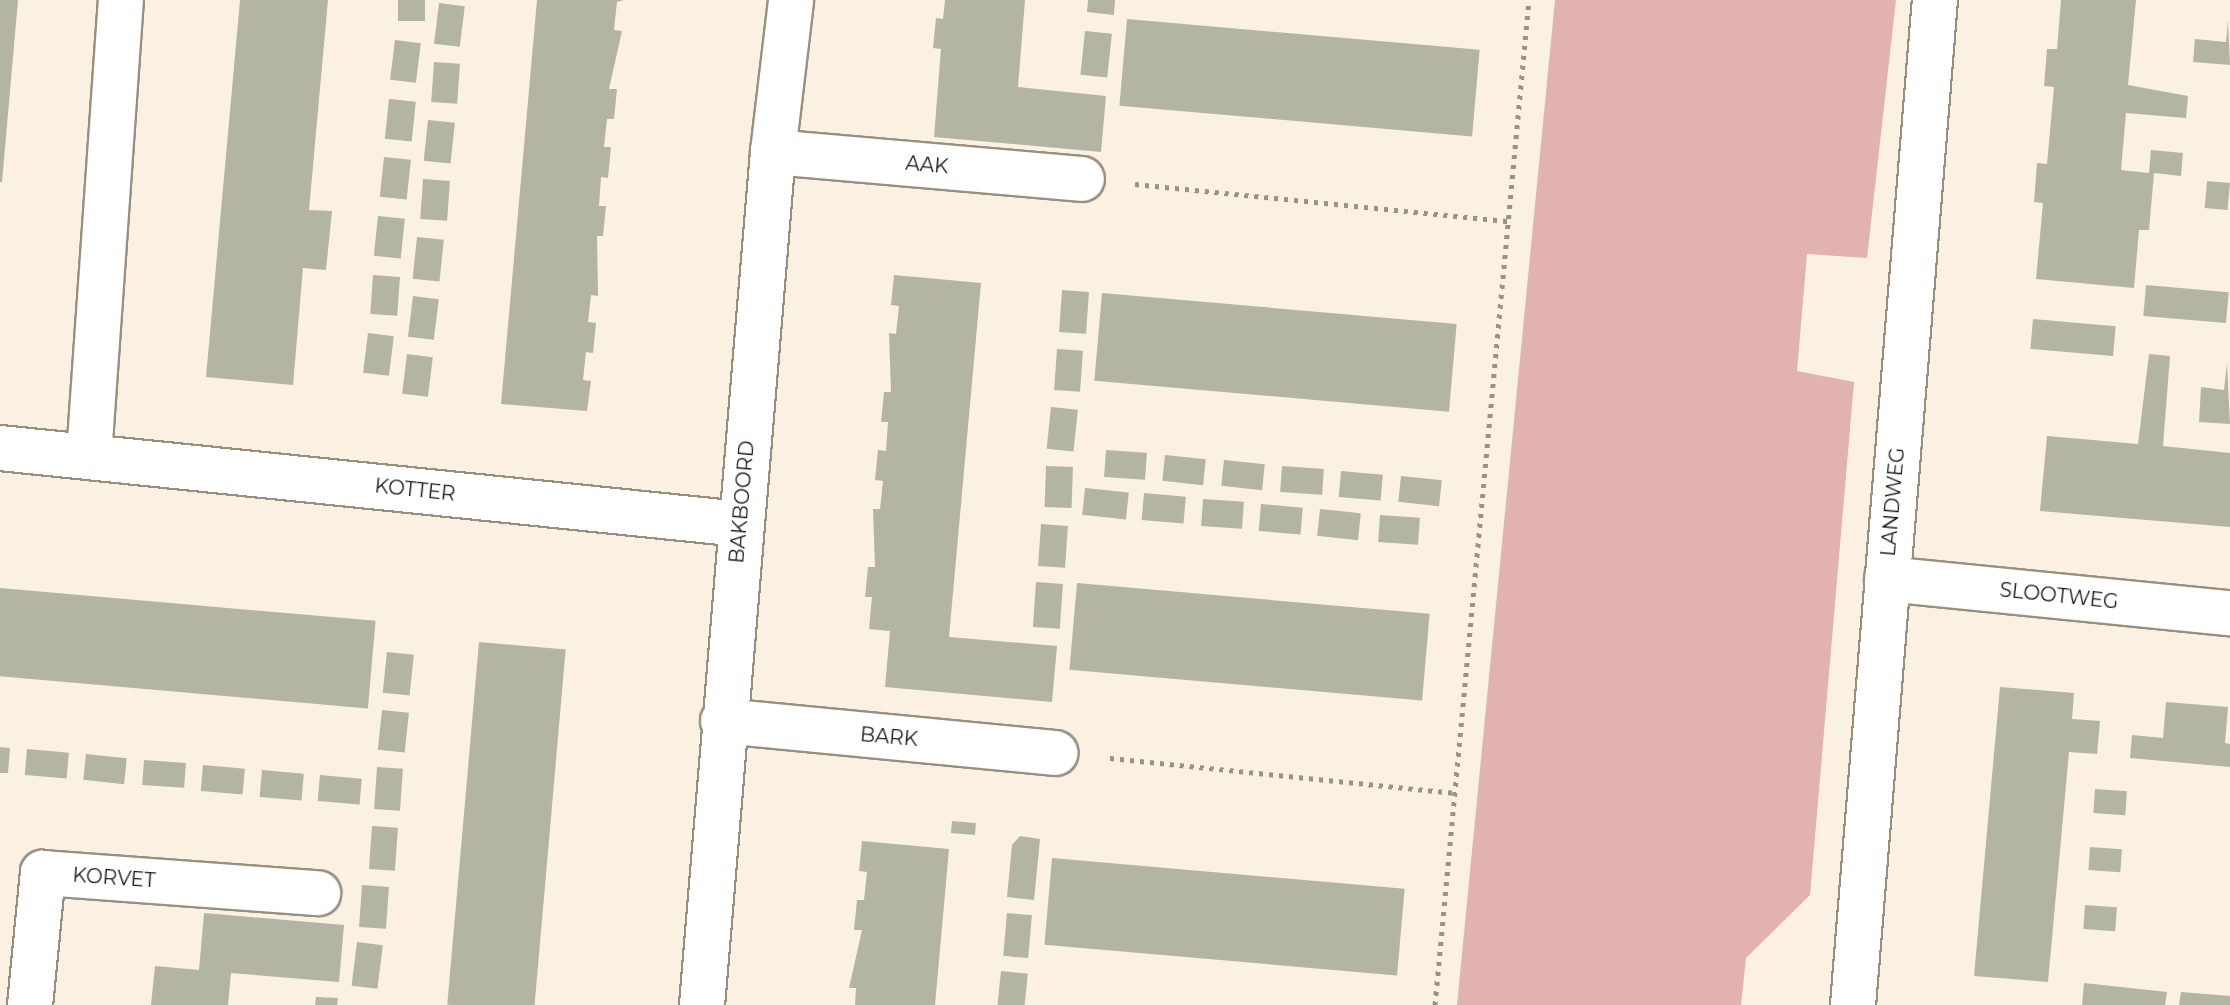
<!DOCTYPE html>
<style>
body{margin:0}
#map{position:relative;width:2230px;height:1005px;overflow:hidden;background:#fbf1e2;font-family:Montserrat,sans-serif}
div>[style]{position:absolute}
.green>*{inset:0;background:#e1b2b0}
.building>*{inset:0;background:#b4b4a4;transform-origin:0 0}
.path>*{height:5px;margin-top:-2.5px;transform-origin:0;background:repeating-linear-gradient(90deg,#999287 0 4px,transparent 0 10px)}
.roads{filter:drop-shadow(2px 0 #988f81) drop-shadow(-2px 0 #988f81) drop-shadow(0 2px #988f81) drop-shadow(0 -2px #988f81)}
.minor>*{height:44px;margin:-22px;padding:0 22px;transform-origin:22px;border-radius:22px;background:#fff}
span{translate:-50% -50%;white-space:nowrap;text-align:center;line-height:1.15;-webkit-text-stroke:6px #fff;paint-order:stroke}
.street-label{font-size:20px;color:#1b1813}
</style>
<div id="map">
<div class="green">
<i style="clip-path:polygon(1555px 0,1896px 0,1867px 258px,1807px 254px,1797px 371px,1854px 382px,1810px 895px,1746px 958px,1741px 1005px,1457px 1005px)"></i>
</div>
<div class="building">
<i style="clip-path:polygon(0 0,18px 0,2px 182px,0 182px)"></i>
<i style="clip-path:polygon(240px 0,328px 0,309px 210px,332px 211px,326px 270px,303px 268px,293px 385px,206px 377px)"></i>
<i style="left:398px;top:0;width:27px;height:21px"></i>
<i style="clip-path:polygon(537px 0,624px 0,617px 2px,614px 30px,622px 31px,609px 89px,617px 89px,614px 119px,607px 119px,604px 147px,611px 147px,608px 178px,601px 177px,599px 206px,606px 206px,603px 236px,597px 236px,598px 296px,591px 295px,588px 322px,596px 323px,593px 353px,586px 352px,583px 380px,591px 381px,587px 411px,501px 404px)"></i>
<i style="clip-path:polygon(945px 0,1025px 0,1018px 87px,1106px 96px,1101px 152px,934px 137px,941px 49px,933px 48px,936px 18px,943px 19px)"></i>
<i style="clip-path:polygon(1088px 0,1115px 0,1114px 15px,1087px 12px)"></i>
<i style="clip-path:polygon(2061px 0,2136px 0,2128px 85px,2188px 96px,2186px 118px,2126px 113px,2121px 170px,2149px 173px,2151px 150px,2183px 153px,2181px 176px,2154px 173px,2149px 230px,2139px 230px,2134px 288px,2036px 279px,2043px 203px,2034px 202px,2037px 163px,2047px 164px,2054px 87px,2044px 86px,2047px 49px,2057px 49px)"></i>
<i style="left:439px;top:3px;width:26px;height:41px;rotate:7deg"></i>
<i style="left:1127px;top:19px;width:354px;height:87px;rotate:5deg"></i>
<i style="clip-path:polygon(2228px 21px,2230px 65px,2193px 62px,2195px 39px,2226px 42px)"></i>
<i style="left:1085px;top:31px;width:27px;height:44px;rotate:6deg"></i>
<i style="left:395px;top:40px;width:26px;height:40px;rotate:7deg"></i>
<i style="left:434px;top:62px;width:26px;height:40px;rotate:4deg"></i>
<i style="left:389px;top:99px;width:27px;height:40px;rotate:6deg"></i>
<i style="left:428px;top:120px;width:27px;height:41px;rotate:6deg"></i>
<i style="left:384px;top:157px;width:27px;height:40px;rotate:6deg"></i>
<i style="left:423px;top:179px;width:27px;height:40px;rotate:4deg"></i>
<i style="left:2207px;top:181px;width:23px;height:27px;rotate:5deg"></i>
<i style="left:378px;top:216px;width:27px;height:40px;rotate:6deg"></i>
<i style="left:417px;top:237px;width:27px;height:42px;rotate:6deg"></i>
<i style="left:373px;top:275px;width:27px;height:39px;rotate:4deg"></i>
<i style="clip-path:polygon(894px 275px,981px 283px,949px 637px,1057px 646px,1052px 702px,885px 687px,890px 631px,869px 629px,872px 597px,865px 597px,868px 567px,875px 567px,873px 509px,880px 509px,883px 481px,875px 480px,878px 450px,886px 451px,888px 422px,881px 422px,884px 392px,891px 392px,889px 333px,896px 334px,899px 306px,891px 305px)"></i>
<i style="left:2146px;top:285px;width:83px;height:31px;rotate:5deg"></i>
<i style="left:1062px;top:290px;width:27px;height:42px;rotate:4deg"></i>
<i style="left:1102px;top:293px;width:356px;height:88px;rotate:5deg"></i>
<i style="left:413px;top:296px;width:26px;height:41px;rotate:7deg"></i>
<i style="left:2033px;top:319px;width:83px;height:30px;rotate:5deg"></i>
<i style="left:368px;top:333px;width:26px;height:40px;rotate:7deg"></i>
<i style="left:1057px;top:349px;width:26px;height:41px;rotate:4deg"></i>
<i style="left:407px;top:354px;width:26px;height:40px;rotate:7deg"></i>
<i style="clip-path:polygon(2149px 354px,2170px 356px,2163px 446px,2230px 453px,2230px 527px,2040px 511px,2047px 436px,2138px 444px)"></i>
<i style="clip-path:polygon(2227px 363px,2230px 424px,2199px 422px,2201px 387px,2224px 390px)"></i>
<i style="left:1051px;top:407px;width:27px;height:42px;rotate:6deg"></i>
<i style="left:1106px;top:450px;width:41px;height:27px;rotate:4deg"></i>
<i style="left:1165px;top:455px;width:41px;height:26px;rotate:6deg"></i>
<i style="left:1224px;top:460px;width:41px;height:26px;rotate:6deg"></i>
<i style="left:1046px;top:466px;width:27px;height:41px;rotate:2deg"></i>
<i style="left:1282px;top:466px;width:42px;height:26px;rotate:4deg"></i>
<i style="left:1341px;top:471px;width:42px;height:26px;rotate:5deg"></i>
<i style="left:1401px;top:476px;width:41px;height:26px;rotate:6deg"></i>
<i style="left:1085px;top:488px;width:44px;height:27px;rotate:6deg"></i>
<i style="left:1144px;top:493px;width:42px;height:27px;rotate:5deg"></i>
<i style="left:1203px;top:499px;width:41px;height:27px;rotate:4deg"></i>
<i style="left:1261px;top:504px;width:42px;height:27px;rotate:5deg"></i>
<i style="left:1320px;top:509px;width:41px;height:27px;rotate:6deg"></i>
<i style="left:1380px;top:515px;width:40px;height:27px;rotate:4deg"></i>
<i style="left:1041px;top:524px;width:27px;height:42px;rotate:4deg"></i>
<i style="left:1036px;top:582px;width:27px;height:45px;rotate:4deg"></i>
<i style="left:1077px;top:583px;width:354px;height:87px;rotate:5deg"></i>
<i style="left:0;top:588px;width:377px;height:88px;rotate:5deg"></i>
<i style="left:479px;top:642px;width:87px;height:364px;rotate:5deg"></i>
<i style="left:387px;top:652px;width:27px;height:41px;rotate:6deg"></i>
<i style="clip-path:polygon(2000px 687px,2074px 693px,2072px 719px,2100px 721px,2097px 754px,2069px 752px,2048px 982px,1974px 976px)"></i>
<i style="clip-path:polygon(2166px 702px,2228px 707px,2225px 743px,2230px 744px,2230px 767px,2130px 758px,2132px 735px,2163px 738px)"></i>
<i style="left:382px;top:710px;width:27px;height:40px;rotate:6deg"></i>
<i style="clip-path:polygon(0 747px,10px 748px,8px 773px,0 773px)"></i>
<i style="left:27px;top:749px;width:42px;height:26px;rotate:5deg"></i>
<i style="left:86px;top:754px;width:41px;height:26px;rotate:6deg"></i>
<i style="left:144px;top:760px;width:42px;height:25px;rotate:4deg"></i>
<i style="left:203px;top:765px;width:42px;height:26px;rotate:5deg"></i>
<i style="left:377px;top:767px;width:26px;height:42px;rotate:4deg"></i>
<i style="left:262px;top:770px;width:42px;height:27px;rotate:5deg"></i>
<i style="left:320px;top:775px;width:42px;height:26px;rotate:5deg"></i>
<i style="left:2095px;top:789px;width:32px;height:24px;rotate:4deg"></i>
<i style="left:952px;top:821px;width:24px;height:12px;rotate:5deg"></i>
<i style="left:372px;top:826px;width:26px;height:43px;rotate:4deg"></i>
<i style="clip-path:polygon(1020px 836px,1040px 839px,1034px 900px,1007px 897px,1012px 845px)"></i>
<i style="clip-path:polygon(862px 841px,949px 849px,935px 1005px,855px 1005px,856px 988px,849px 988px,862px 930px,854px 930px,857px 900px,864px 900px,867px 872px,859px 871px)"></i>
<i style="left:2090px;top:847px;width:32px;height:23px;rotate:4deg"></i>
<i style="left:1052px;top:858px;width:354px;height:87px;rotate:5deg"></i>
<i style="left:362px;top:885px;width:27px;height:42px;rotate:4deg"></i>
<i style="left:2085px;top:905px;width:32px;height:24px;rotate:4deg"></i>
<i style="clip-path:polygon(204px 913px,344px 925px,339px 982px,231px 973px,228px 1005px,151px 1005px,155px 966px,199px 970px)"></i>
<i style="left:1007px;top:913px;width:25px;height:43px;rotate:5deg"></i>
<i style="left:357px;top:942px;width:26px;height:44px;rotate:7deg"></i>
<i style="left:1001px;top:971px;width:27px;height:34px;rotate:6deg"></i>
<i style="clip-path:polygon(2084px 983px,2167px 992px,2165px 1005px,2082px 1005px)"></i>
<i style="clip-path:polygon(2181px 992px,2230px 996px,2230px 1005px,2179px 1005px)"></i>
<i style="clip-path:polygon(316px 997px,338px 998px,337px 1005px,315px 1005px)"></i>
</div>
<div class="path">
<i style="left:1135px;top:184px;width:375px;rotate:5.7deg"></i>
<i style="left:1110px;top:758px;width:347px;rotate:5.8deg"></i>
<i style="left:1435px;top:1005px;width:1009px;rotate:-84.66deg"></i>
</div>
<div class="roads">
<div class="minor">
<i style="left:773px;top:152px;width:310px;rotate:5deg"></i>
<i style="left:0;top:448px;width:744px;rotate:5.86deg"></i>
<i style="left:89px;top:456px;width:457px;rotate:-86deg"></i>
<i style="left:1887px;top:579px;width:345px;rotate:5.7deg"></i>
<i style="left:723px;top:721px;width:334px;rotate:5.5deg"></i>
<i style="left:30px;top:1005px;width:133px;rotate:-84.4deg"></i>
<i style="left:43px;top:873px;width:276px;rotate:4.2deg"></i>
<i style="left:702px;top:1005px;width:856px;rotate:-85.24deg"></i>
<i style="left:773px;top:152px;width:153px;rotate:-83.2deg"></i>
<i style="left:1853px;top:1005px;width:1008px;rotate:-85.34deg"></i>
</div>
</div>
<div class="street-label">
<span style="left:927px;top:165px;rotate:5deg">AAK</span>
<span style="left:415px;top:490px;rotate:6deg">KOTTER</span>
<span style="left:742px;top:502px;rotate:-85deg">BAKBOORD</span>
<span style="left:1893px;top:502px;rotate:-85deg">LANDWEG</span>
<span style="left:2059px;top:596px;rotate:6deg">SLOOTWEG</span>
<span style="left:889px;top:737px;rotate:5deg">BARK</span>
<span style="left:114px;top:878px;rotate:4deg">KORVET</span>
</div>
</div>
